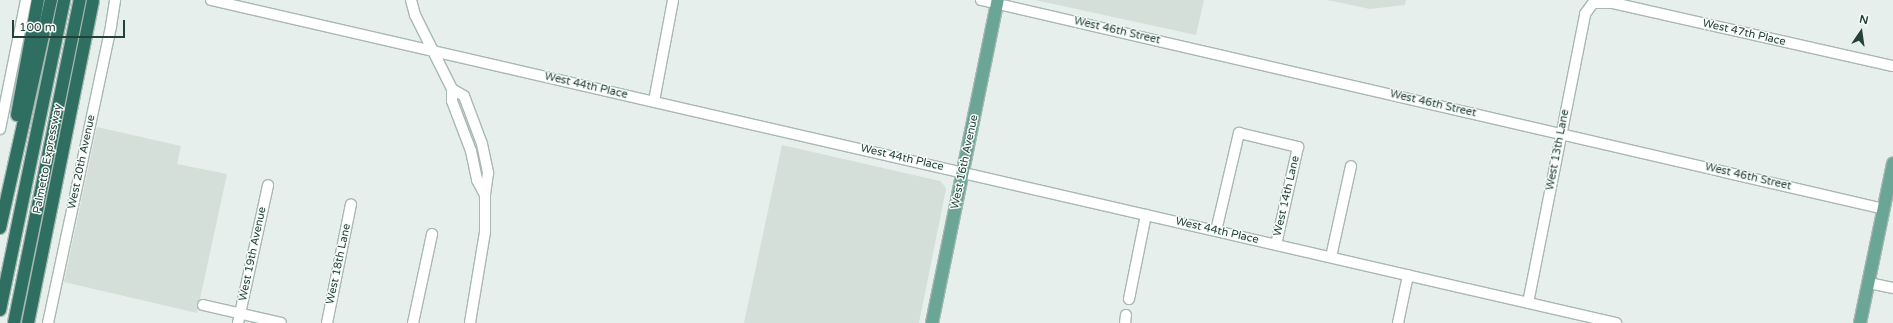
<!DOCTYPE html>
<style>
body{margin:0}
#map{position:relative;width:1893px;height:323px;overflow:hidden;background:#e6efeb;font-family:"Varela Round",sans-serif}
div>[style]{position:absolute}
.built>*{inset:0;background:#d4dfda}
.roads{filter:drop-shadow(1px 0 #a8b8b2) drop-shadow(-1px 0 #a8b8b2) drop-shadow(0 1px #a8b8b2) drop-shadow(0 -1px #a8b8b2)}
.minor>*{height:10px;margin:-5px;padding:0 5px;transform-origin:5px;border-radius:5px;background:#fff}
.major>*{height:12px;margin:-6px;padding:0 6px;transform-origin:6px;border-radius:6px;background:#6aa596}
.highway>*{height:12px;margin:-6px;padding:0 6px;transform-origin:6px;border-radius:6px;background:#2f6f62}
span{translate:-50% -50%;white-space:nowrap;text-align:center;line-height:1.15;-webkit-text-stroke:3px #f7fbf9;paint-order:stroke}
.street-label{font-size:11px;color:#24423a}
.north{position:absolute;left:1841px;top:12px;width:40px;height:40px;-webkit-text-stroke:3px #f7fbf9;paint-order:stroke;rotate:13deg;font-size:11px;font-weight:700;line-height:16px;text-align:center;color:#24423a}
.north::after{content:'';display:block;margin:auto;width:14px;height:18px;background:#24423a;clip-path:polygon(50% 0,100% 100%,50% 72%,0 100%)}
.scale{position:absolute;left:12px;top:20px;width:113px;height:18px;box-sizing:border-box;border:2px solid #24423a;border-top:0;padding-left:5px;font-size:12px;line-height:14px;white-space:nowrap;color:#24423a;-webkit-text-stroke:3px #f7fbf9;paint-order:stroke}
</style>
<div id="map">
<div class="built">
<i style="clip-path:polygon(1035px 0,1204px 0,1196px 35px)"></i>
<i style="clip-path:polygon(1327px 0,1406px 0,1405px 5px,1370px 9px)"></i>
<i style="clip-path:polygon(97px 127px,181px 146px,177px 164px,227px 174px,197px 313px,64px 282px)"></i>
<i style="clip-path:polygon(782px 145px,940px 181px,943px 184px,946px 189px,919px 323px,744px 323px)"></i>
</div>
<div class="roads">
<div class="minor">
<i style="left:211px;top:0;width:1442px;rotate:12.95deg"></i>
<i style="left:411px;top:0;width:16px;rotate:75deg"></i>
<i style="left:415px;top:15px;width:83px;rotate:63.4deg"></i>
<i style="left:452px;top:89px;width:12px;rotate:90deg"></i>
<i style="left:452px;top:101px;width:53px;rotate:69.2deg"></i>
<i style="left:471px;top:151px;width:30px;rotate:78deg"></i>
<i style="left:477px;top:180px;width:17px;rotate:62deg"></i>
<i style="left:981px;top:0;width:927px;rotate:13.03deg"></i>
<i style="left:1595px;top:3px;width:18px"></i>
<i style="left:1613px;top:3px;width:287px;rotate:12.7deg"></i>
<i style="left:452px;top:89px;width:14px;rotate:30deg"></i>
<i style="left:464px;top:96px;width:51px;rotate:69.4deg"></i>
<i style="left:482px;top:144px;width:30px;rotate:78deg"></i>
<i style="left:488px;top:173px;width:22px;rotate:98deg"></i>
<i style="left:485px;top:195px;width:37px;rotate:90deg"></i>
<i style="left:485px;top:232px;width:92px;rotate:99.4deg"></i>
<i style="left:654px;top:101px;width:103px;rotate:-79.3deg"></i>
<i style="left:0;top:129px;width:132px;rotate:-78.6deg"></i>
<i style="left:1216px;top:231px;width:101px;rotate:-76.8deg"></i>
<i style="left:1239px;top:133px;width:61px;rotate:13.3deg"></i>
<i style="left:1298px;top:147px;width:100px;rotate:102.7deg"></i>
<i style="left:1331px;top:257px;width:93px;rotate:-77.6deg"></i>
<i style="left:1869px;top:283px;width:25px;rotate:12deg"></i>
<i style="left:1129px;top:299px;width:86px;rotate:-78.6deg"></i>
<i style="left:1528px;top:303px;width:295px;rotate:-78.8deg"></i>
<i style="left:1585px;top:14px;width:17px;rotate:-54deg"></i>
<i style="left:203px;top:305px;width:80px;rotate:13deg"></i>
<i style="left:48px;top:323px;width:304px;rotate:-78deg"></i>
<i style="left:111px;top:26px;width:26px;rotate:-81deg"></i>
<i style="left:238px;top:323px;width:141px;rotate:-77.7deg"></i>
<i style="left:327px;top:323px;width:121px;rotate:-78.6deg"></i>
<i style="left:413px;top:323px;width:91px;rotate:-77.9deg"></i>
<i style="left:1125px;top:323px;width:8px;rotate:-83deg"></i>
<i style="left:1398px;top:323px;width:49px;rotate:-78.2deg"></i>
</div>
<div class="major">
<i style="left:932px;top:323px;width:330px;rotate:-78.5deg"></i>
<i style="left:1860px;top:323px;width:163px;rotate:-78.3deg"></i>
</div>
<div class="highway">
<i style="left:17px;top:115px;width:117px;rotate:-79.7deg"></i>
<i style="left:0;top:228px;width:234px;rotate:-77.4deg"></i>
<i style="left:0;top:310px;width:317px;rotate:-78.3deg"></i>
<i style="left:14px;top:323px;width:330px;rotate:-78.5deg"></i>
<i style="left:28px;top:323px;width:329px;rotate:-78.6deg"></i>
</div>
</div>
<div class="street-label">
<span style="left:1117px;top:31px;rotate:13deg">West 46th Street</span>
<span style="left:1744px;top:33px;rotate:13deg">West 47th Place</span>
<span style="left:586px;top:86px;rotate:13deg">West 44th Place</span>
<span style="left:1433px;top:104px;rotate:13deg">West 46th Street</span>
<span style="left:1558px;top:150px;rotate:-79deg">West 13th Lane</span>
<span style="left:902px;top:158px;rotate:13deg">West 44th Place</span>
<span style="left:48px;top:159px;rotate:-79deg">Palmetto Expressway</span>
<span style="left:82px;top:162px;rotate:-78deg">West 20th Avenue</span>
<span style="left:965px;top:162px;rotate:-78deg">West 16th Avenue</span>
<span style="left:1748px;top:177px;rotate:13deg">West 46th Street</span>
<span style="left:1287px;top:196px;rotate:-77deg">West 14th Lane</span>
<span style="left:1217px;top:231px;rotate:13deg">West 44th Place</span>
<span style="left:253px;top:254px;rotate:-78deg">West 19th Avenue</span>
<span style="left:339px;top:264px;rotate:-78deg">West 18th Lane</span>
</div>
<div class="north">N</div>
<div class="scale">100 m</div>
</div>
